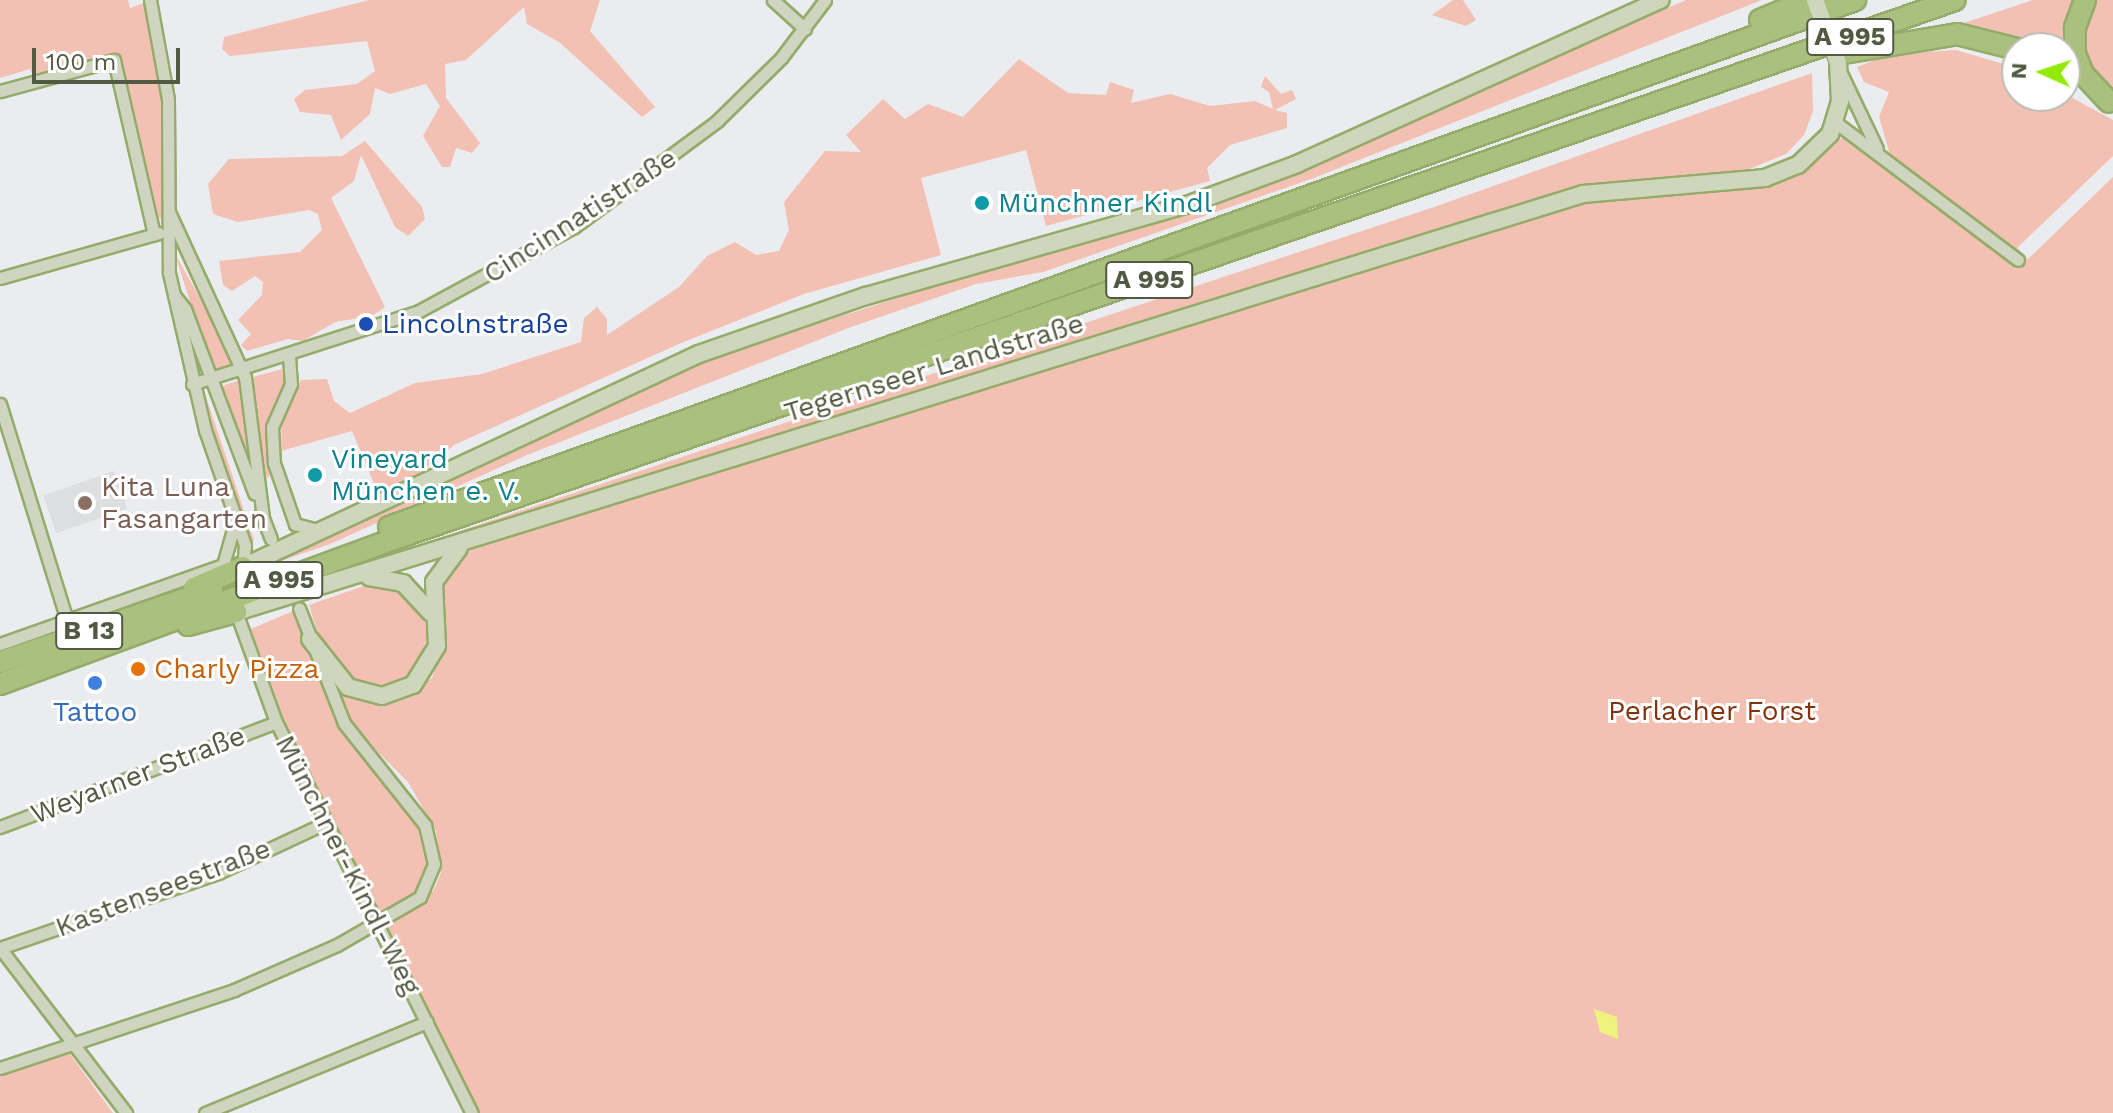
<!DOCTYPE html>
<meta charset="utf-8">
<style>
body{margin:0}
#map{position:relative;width:2113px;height:1113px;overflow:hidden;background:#ebecef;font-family:"Work Sans",sans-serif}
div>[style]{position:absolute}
.education>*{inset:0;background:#dcdee0;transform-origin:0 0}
.green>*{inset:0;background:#f2c1b4}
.water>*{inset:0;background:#eff37d}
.street-tunnel>*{height:11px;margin-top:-5.5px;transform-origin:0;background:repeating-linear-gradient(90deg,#c5c8c4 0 11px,transparent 0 16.5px)}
.roads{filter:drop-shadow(2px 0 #95ab6a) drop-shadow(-2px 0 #95ab6a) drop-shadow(0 2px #95ab6a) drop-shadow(0 -2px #95ab6a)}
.street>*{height:11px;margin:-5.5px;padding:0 5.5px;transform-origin:5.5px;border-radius:5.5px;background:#cfd5c0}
.secondary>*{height:16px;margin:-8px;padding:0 8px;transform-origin:8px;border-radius:8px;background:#ced7bc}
.highway>*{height:20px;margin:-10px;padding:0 10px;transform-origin:10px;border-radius:10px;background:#aac07e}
.secondary-bridge>*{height:16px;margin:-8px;padding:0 8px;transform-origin:8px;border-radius:8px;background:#ced7bc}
.dots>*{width:22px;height:22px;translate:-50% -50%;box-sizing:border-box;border:4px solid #fff;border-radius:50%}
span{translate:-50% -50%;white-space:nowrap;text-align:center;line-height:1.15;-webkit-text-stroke:6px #fff;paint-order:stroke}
.shield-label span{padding:2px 6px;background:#fff;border:2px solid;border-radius:6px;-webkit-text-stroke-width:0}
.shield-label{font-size:26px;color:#535a43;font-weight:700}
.culture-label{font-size:28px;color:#0d838f}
.left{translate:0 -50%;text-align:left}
.street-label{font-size:28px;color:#535a43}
.transit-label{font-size:28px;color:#164399}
.education-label{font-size:28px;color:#785e54}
.food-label{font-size:28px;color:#c56008}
.park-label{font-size:28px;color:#80330f}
.shop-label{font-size:28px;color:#366cbe}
.north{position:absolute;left:2001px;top:32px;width:80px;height:80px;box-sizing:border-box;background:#fff;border:2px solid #babdb4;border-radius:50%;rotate:273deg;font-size:22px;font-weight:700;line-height:32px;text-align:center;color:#535a43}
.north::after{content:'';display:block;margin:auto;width:28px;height:36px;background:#93ea0a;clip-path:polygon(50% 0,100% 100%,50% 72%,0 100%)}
.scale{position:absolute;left:32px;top:48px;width:148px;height:36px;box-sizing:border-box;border:4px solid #535a43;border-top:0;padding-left:10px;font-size:24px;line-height:28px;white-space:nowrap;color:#535a43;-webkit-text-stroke:6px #fff;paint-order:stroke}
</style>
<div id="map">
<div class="education">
<i style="left:114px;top:471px;width:40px;height:75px;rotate:71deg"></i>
</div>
<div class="green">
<i style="clip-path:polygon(0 0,128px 0,130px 8px,144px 3px,163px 99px,161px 218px,155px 219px,121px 60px,116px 55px,33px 76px,30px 69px,0 78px)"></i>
<i style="clip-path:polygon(369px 0,600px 0,590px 31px,655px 107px,642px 117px,559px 42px,527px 24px,524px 7px,466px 60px,445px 64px,446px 98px,480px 143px,472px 153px,456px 148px,450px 167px,442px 167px,423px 136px,440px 106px,426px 84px,390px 94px,375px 88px,370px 114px,341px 140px,331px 115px,300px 112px,294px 99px,305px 90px,357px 84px,375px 71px,367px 41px,230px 56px,222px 49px,224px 37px)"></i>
<i style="clip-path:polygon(1453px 0,1463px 0,1476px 20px,1466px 26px,1432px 15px)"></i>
<i style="clip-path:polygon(1686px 0,1762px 0,1314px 178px,1043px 272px,976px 284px,851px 327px,527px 455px,330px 544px,243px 574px,578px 414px,719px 355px,1300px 170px)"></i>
<i style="clip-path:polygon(2033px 0,2078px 0,2075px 74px,2065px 67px,2065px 48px,2033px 48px,1955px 26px)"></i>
<i style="clip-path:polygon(2090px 0,2113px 0,2113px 98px,2084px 66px,2082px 16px)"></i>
<i style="clip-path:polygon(1956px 50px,2017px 68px,2017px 96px,2065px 94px,2113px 120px,2113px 156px,2017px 248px,2028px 259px,2113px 177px,2113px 1113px,478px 1113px,283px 717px,251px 629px,293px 611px,334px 718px,418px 824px,428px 844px,425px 881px,433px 892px,441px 873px,436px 831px,408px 782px,352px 726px,331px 683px,362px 701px,389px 703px,432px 678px,445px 634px,441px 580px,470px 550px,1579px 203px,1756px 187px,1792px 176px,1841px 138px,1853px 138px,1883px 160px,1889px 151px,1879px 117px,1889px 92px,1864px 82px,1857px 67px,1890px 54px)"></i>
<i style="clip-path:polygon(1019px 59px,1068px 93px,1106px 95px,1110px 82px,1134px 90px,1131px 103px,1170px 94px,1210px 106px,1255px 101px,1273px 109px,1269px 92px,1261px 87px,1265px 76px,1281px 94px,1292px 90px,1296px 99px,1275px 110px,1287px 113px,1287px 128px,1230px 145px,1207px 168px,1210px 181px,1046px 226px,1026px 150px,921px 178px,941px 255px,804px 294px,681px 343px,454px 445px,420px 473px,378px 493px,352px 431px,281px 451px,282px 412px,301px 380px,327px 379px,334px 401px,350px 413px,415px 383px,482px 374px,581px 342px,584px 318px,597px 307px,607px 319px,607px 335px,679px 287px,707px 256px,735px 242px,756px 255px,779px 251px,789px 230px,784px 202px,825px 151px,861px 152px,846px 135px,883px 99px,905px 119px,928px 104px,963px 117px)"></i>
<i style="clip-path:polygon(1812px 73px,1813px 111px,1804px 135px,1786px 154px,1752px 168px,1717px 177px,1567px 191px,299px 589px,297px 585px,1434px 207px)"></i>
<i style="clip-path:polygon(365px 141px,422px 207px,425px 219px,408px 236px,395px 227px,361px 155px,354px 181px,331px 198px,385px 307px,372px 316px,335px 322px,303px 341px,288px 339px,247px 351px,241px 345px,251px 334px,238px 320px,262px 295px,263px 282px,255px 276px,232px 291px,223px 285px,219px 261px,300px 252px,322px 230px,318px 214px,309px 210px,238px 222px,213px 214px,208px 184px,229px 159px,342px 156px)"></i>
<i style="clip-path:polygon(175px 254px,232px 355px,229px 366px,215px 369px,209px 363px)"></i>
<i style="clip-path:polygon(282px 369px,288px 379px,270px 414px,271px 474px,262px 483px,253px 377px)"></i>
<i style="clip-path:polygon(240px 380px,249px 463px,247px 463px,219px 387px)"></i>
<i style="clip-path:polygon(205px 394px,254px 540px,250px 543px,201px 395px)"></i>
<i style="clip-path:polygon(369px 584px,405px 593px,430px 630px,415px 674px,397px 686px,362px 686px,349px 678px,321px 644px,309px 605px)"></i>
<i style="clip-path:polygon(67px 1050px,113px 1113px,0 1113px,0 1072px)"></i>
</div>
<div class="water">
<i style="clip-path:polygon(1594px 1009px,1617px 1017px,1618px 1039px,1600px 1032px)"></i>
</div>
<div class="street-tunnel">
<i style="left:274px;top:547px;width:66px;rotate:67.7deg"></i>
</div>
<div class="roads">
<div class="street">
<i style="left:150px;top:0;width:101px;rotate:79.7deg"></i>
<i style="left:168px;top:99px;width:174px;rotate:89.7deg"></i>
<i style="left:169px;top:273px;width:161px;rotate:77.1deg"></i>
<i style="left:205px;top:430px;width:122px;rotate:70.8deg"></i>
<i style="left:245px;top:545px;width:22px;rotate:95deg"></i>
<i style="left:773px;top:0;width:43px;rotate:42.2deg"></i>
<i style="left:1840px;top:71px;width:86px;rotate:64.6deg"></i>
<i style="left:0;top:91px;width:118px;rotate:-15.2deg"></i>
<i style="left:114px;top:60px;width:179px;rotate:77.1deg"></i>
<i style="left:1835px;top:122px;width:229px;rotate:37deg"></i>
<i style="left:169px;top:212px;width:182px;rotate:65.3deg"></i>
<i style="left:245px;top:377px;width:141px;rotate:82.7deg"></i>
<i style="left:0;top:278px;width:165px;rotate:-15.8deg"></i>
<i style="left:174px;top:295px;width:18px;rotate:52deg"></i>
<i style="left:185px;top:309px;width:197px;rotate:69.4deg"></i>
<i style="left:289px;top:356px;width:28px;rotate:86deg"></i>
<i style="left:291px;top:384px;width:47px;rotate:113.8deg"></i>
<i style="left:272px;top:427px;width:36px;rotate:87deg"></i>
<i style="left:274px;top:463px;width:65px;rotate:71deg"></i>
<i style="left:295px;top:524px;width:20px;rotate:15deg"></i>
<i style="left:192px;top:384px;width:238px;rotate:-17.8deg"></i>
<i style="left:419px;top:311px;width:176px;rotate:-28.5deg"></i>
<i style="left:574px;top:227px;width:178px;rotate:-36.5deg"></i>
<i style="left:717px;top:121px;width:90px;rotate:-44.5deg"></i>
<i style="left:781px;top:58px;width:73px;rotate:-52.8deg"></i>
<i style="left:0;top:404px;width:227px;rotate:72.8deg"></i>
<i style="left:261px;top:513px;width:28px;rotate:69deg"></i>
<i style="left:236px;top:612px;width:117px;rotate:70deg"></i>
<i style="left:276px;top:722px;width:437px;rotate:63.4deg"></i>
<i style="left:0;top:644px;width:237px;rotate:-19.5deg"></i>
<i style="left:223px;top:565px;width:48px;rotate:-74.2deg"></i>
<i style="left:0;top:827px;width:295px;rotate:-20.8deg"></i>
<i style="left:0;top:948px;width:231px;rotate:-19deg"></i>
<i style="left:218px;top:873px;width:118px;rotate:-25deg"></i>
<i style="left:0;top:948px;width:208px;rotate:52.6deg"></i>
<i style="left:0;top:1068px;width:247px;rotate:-18.4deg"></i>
<i style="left:234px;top:990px;width:112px;rotate:-23.6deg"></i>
<i style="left:337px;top:945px;width:96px;rotate:-30deg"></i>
<i style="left:420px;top:897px;width:36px;rotate:-67deg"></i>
<i style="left:434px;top:864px;width:40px;rotate:-103deg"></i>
<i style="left:425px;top:825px;width:130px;rotate:-128.5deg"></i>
<i style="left:344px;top:723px;width:123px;rotate:-111.4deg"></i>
<i style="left:205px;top:1113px;width:240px;rotate:-22.3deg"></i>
</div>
<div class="secondary">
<i style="left:243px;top:567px;width:503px;rotate:-25.04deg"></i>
<i style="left:699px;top:354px;width:177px;rotate:-19.2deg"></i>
<i style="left:866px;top:296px;width:342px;rotate:-15.9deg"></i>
<i style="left:1195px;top:202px;width:109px;rotate:-20.4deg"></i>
<i style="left:1297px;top:164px;width:399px;rotate:-24.3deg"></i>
<i style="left:369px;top:577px;width:35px;rotate:10deg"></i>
<i style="left:403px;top:583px;width:41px;rotate:47deg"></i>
<i style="left:236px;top:612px;width:1410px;rotate:-17.24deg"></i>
<i style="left:1583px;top:194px;width:183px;rotate:-5deg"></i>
<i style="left:1765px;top:178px;width:35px;rotate:-22deg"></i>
<i style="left:1798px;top:165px;width:45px;rotate:-44.1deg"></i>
<i style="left:1830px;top:134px;width:34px;rotate:-73deg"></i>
<i style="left:1840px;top:101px;width:38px;rotate:-93deg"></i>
<i style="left:310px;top:639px;width:61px;rotate:51.6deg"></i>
<i style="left:348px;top:687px;width:35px;rotate:15deg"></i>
<i style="left:382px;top:696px;width:33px;rotate:-20deg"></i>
<i style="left:413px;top:685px;width:46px;rotate:-58.4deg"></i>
<i style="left:437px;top:646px;width:64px;rotate:-92.7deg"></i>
<i style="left:434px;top:582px;width:42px;rotate:-53.7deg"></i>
</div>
<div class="highway">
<i style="left:2085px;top:0;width:30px;rotate:110deg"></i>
<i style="left:2075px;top:28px;width:26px;rotate:90deg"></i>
<i style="left:2075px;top:54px;width:22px;rotate:68deg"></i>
<i style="left:2083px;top:74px;width:38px;rotate:47deg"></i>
<i style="left:1760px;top:20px;width:52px;rotate:-22.6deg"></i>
<i style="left:1838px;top:54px;width:121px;rotate:-9.5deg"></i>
<i style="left:1957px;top:34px;width:62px;rotate:14deg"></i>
<i style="left:389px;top:527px;width:1558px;rotate:-19.77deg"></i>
<i style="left:194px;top:588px;width:53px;rotate:-23.2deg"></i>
<i style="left:188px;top:625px;width:50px;rotate:-15.2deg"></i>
<i style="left:0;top:662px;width:224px;rotate:-18.8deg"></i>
<i style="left:0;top:684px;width:420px;rotate:-20.2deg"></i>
<i style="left:394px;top:539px;width:1651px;rotate:-19.05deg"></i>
</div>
</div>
<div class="secondary-bridge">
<i style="left:1815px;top:0;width:67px;rotate:69.9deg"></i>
</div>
<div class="dots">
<i style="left:982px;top:203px;background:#0f9aa8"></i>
<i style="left:366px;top:324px;background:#1a4fb4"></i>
<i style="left:315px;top:475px;background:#0f9aa8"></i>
<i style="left:85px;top:503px;background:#8d6e63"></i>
<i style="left:138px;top:669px;background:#e8710a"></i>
<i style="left:95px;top:683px;background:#3f7fe0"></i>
</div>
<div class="shield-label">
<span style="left:1850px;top:37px">A 995</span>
<span style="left:1149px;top:280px">A 995</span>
<span style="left:279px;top:580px">A 995</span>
<span style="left:89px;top:631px">B 13</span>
</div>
<div class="culture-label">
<span class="left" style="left:998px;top:203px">Münchner Kindl</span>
<span class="left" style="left:331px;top:475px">Vineyard<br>München e. V.</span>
</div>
<div class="street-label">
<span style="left:580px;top:216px;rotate:-33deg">Cincinnatistraße</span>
<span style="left:934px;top:368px;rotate:-17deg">Tegernseer Landstraße</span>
<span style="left:138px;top:775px;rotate:-21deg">Weyarner Straße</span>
<span style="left:348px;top:865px;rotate:63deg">Münchner-Kindl-Weg</span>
<span style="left:163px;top:888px;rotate:-21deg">Kastenseestraße</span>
</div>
<div class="transit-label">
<span class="left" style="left:382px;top:324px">Lincolnstraße</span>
</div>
<div class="education-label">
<span class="left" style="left:101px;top:503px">Kita Luna<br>Fasangarten</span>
</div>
<div class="food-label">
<span class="left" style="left:154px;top:669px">Charly Pizza</span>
</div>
<div class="park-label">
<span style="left:1712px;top:711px">Perlacher Forst</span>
</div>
<div class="shop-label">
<span style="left:95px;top:712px">Tattoo</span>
</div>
<div class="north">N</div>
<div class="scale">100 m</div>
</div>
